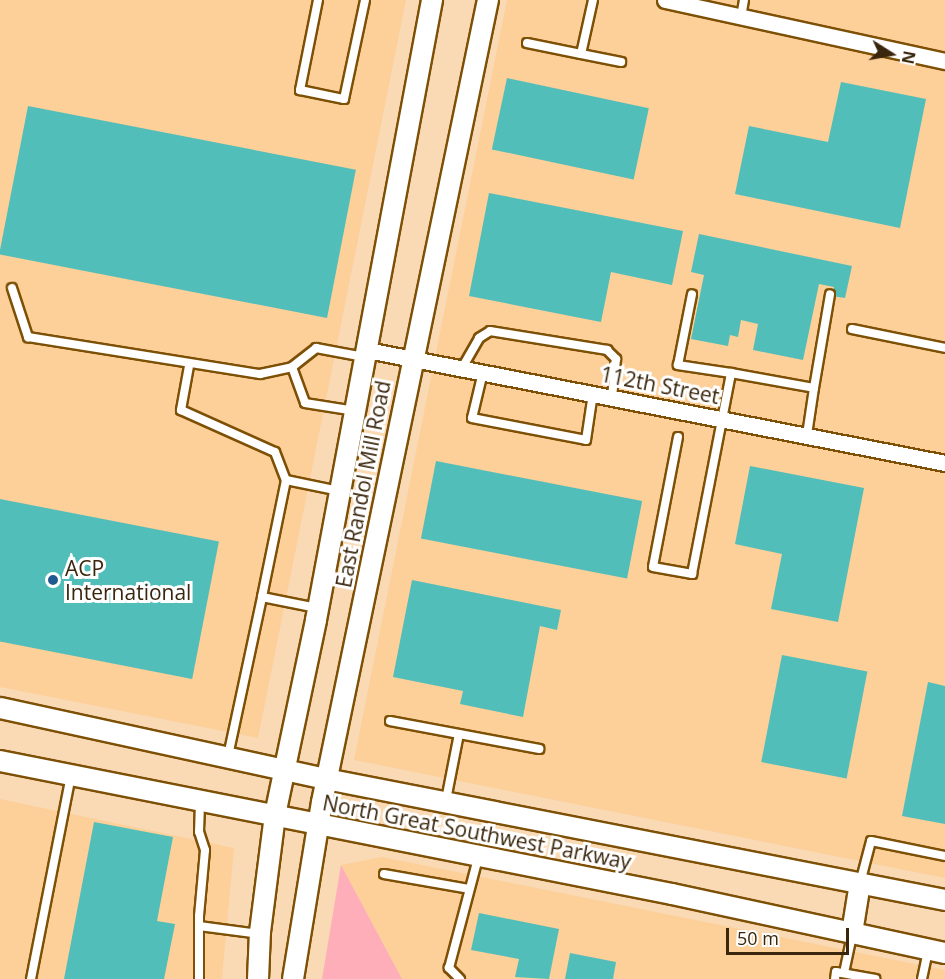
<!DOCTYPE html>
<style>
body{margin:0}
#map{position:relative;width:945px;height:979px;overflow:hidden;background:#f9dab5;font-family:"Open Sans",sans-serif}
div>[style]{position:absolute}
.built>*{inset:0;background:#fdcf99}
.green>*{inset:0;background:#fdaeb8}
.building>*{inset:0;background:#52beb9;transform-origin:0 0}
.roads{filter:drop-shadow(2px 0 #7d5005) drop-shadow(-2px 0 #7d5005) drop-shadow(0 2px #7d5005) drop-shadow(0 -2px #7d5005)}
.lane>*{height:8px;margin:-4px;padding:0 4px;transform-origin:4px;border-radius:4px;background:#fff}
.street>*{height:15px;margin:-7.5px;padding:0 7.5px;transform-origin:7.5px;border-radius:7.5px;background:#fff}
.secondary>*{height:20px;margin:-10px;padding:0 10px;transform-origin:10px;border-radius:10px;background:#fff}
.dots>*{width:16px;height:16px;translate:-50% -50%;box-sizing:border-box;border:3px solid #fff;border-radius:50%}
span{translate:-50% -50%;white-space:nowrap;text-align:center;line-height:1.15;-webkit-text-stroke:6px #fff;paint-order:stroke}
.street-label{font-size:21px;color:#3a260c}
.poi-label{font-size:21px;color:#3a260c}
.left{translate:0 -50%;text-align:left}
.north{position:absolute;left:861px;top:24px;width:60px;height:60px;-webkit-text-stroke:4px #fff;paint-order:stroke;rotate:101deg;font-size:16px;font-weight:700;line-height:24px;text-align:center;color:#3a260c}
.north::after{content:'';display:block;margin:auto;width:21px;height:27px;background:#3a260c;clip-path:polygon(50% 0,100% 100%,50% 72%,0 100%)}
.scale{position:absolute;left:726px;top:928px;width:123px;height:27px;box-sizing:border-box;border:3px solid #3a260c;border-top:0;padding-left:8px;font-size:18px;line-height:21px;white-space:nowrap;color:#3a260c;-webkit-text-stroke:4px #fff;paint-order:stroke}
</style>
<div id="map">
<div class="built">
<i style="clip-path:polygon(0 0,406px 0,258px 738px,0 687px)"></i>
<i style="clip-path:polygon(507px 0,945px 0,945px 878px,354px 760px)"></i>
<i style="clip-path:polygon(0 799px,234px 848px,222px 979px,0 979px)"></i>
<i style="clip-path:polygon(382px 857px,945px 970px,945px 979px,402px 979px,341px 865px)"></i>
</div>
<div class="green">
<i style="clip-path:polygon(341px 865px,402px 979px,322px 979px)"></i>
</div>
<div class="building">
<i style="left:507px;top:78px;width:145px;height:73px;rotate:12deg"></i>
<i style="clip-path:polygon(841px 82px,926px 99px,900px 228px,735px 194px,749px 126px,828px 142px)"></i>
<i style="left:28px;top:106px;width:334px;height:151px;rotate:11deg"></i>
<i style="clip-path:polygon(489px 193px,683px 231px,672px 285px,611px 272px,601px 322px,469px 296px)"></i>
<i style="clip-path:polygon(699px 234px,852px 266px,845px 298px,832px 296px,834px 287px,819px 284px,803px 360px,753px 350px,758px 324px,741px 320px,738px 337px,730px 335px,728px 346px,691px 339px,704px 275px,691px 272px)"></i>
<i style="left:436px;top:461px;width:210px;height:79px;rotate:11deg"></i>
<i style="clip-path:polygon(750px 466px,864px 488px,838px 622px,771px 609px,782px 554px,735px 544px)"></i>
<i style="left:0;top:499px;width:223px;height:140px;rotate:11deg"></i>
<i style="clip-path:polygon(412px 580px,561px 610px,557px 630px,540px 626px,523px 717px,460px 704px,463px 691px,393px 677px)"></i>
<i style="left:782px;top:655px;width:87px;height:109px;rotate:11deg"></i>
<i style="clip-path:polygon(928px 682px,945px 686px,945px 824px,902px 816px)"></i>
<i style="clip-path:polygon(94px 822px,173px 837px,157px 921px,175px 924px,164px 979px,64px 979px)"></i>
<i style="clip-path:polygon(479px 913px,559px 929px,549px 979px,515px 977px,519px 959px,471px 950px)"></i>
<i style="clip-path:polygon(570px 953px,616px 962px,613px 979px,565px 979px)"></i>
</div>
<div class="roads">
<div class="lane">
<i style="left:318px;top:0;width:92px;rotate:101.3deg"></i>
<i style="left:300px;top:90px;width:45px;rotate:11.6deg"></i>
<i style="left:344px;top:99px;width:101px;rotate:-78deg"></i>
<i style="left:593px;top:0;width:55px;rotate:102.5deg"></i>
<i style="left:581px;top:54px;width:41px;rotate:11.3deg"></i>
<i style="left:741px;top:17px;width:17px;rotate:-80deg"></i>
<i style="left:527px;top:43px;width:55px;rotate:11.5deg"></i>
<i style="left:12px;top:288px;width:52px;rotate:71.9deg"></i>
<i style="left:28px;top:337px;width:235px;rotate:9.1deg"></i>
<i style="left:260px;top:374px;width:33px;rotate:-12deg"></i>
<i style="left:292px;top:367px;width:31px;rotate:-38deg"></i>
<i style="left:316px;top:348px;width:49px;rotate:10.6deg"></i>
<i style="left:852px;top:329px;width:95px;rotate:11.5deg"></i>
<i style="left:189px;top:366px;width:45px;rotate:100.3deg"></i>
<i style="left:181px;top:410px;width:103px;rotate:24.1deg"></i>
<i style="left:275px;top:452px;width:30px;rotate:69deg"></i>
<i style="left:286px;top:480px;width:119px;rotate:101.6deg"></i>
<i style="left:292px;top:367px;width:38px;rotate:70deg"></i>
<i style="left:305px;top:403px;width:51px;rotate:9.1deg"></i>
<i style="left:462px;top:368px;width:34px;rotate:-60deg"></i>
<i style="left:479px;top:338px;width:13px;rotate:-32deg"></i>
<i style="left:490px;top:331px;width:119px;rotate:9.2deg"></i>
<i style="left:607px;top:350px;width:13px;rotate:45deg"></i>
<i style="left:616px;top:359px;width:38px;rotate:96deg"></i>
<i style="left:483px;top:372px;width:47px;rotate:103.4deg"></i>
<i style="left:472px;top:418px;width:116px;rotate:10.9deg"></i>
<i style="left:586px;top:440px;width:48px;rotate:-81.5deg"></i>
<i style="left:731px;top:373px;width:84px;rotate:10.2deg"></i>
<i style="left:814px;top:388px;width:48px;rotate:98.5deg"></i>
<i style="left:814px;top:388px;width:95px;rotate:-80.3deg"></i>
<i style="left:678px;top:437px;width:132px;rotate:100.9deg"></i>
<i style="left:653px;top:567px;width:40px;rotate:10deg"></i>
<i style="left:692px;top:574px;width:205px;rotate:-79deg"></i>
<i style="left:731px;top:373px;width:54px;rotate:-171.4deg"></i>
<i style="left:678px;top:365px;width:72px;rotate:-78.8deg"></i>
<i style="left:286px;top:480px;width:54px;rotate:11.7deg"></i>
<i style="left:390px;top:721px;width:152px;rotate:10.6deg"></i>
<i style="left:228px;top:756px;width:163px;rotate:-77.9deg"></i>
<i style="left:262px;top:597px;width:56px;rotate:11.3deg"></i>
<i style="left:446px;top:800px;width:67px;rotate:-78.9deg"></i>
<i style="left:384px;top:874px;width:86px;rotate:10deg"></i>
<i style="left:860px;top:883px;width:43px;rotate:-75.3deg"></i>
<i style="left:871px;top:841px;width:76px;rotate:11.5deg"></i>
<i style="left:199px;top:926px;width:62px;rotate:7.5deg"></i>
<i style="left:844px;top:973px;width:40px;rotate:-78deg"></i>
<i style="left:31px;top:979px;width:207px;rotate:-78.9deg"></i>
<i style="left:199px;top:979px;width:63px;rotate:-90deg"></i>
<i style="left:199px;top:916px;width:66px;rotate:-84.8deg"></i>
<i style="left:205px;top:850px;width:19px;rotate:-108deg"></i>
<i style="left:199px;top:832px;width:31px;rotate:-88deg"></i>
<i style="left:460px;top:979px;width:16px;rotate:-135deg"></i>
<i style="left:449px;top:968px;width:114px;rotate:-75.2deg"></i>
<i style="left:835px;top:979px;width:7px;rotate:-82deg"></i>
<i style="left:836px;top:972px;width:40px;rotate:10deg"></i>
<i style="left:922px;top:979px;width:29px;rotate:-78deg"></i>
</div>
<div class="street">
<i style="left:665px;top:0;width:287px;rotate:12.3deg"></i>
<i style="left:367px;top:350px;width:589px;rotate:11.06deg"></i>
</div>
<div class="secondary">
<i style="left:0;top:708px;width:334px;rotate:12.3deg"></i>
<i style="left:326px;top:779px;width:631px;rotate:11.06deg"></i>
<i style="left:0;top:761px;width:685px;rotate:11.2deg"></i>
<i style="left:672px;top:894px;width:279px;rotate:12.2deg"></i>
<i style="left:852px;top:933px;width:51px;rotate:-80.9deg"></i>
<i style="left:258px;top:979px;width:47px;rotate:-87.6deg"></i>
<i style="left:260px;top:932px;width:118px;rotate:-82.7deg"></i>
<i style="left:275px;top:815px;width:199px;rotate:-78.1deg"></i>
<i style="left:316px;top:620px;width:631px;rotate:-79.4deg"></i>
<i style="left:293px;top:979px;width:179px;rotate:-80.7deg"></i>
<i style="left:322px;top:802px;width:819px;rotate:-78.31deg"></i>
</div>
</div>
<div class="dots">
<i style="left:53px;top:580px;background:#215a91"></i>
</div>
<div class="street-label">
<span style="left:660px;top:385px;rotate:11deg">112th Street</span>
<span style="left:363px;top:484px;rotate:-79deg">East Randol Mill Road</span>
<span style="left:477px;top:832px;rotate:11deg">North Great Southwest Parkway</span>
</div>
<div class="poi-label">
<span class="left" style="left:65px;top:580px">ACP<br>International</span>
</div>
<div class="north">N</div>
<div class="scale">50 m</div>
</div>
